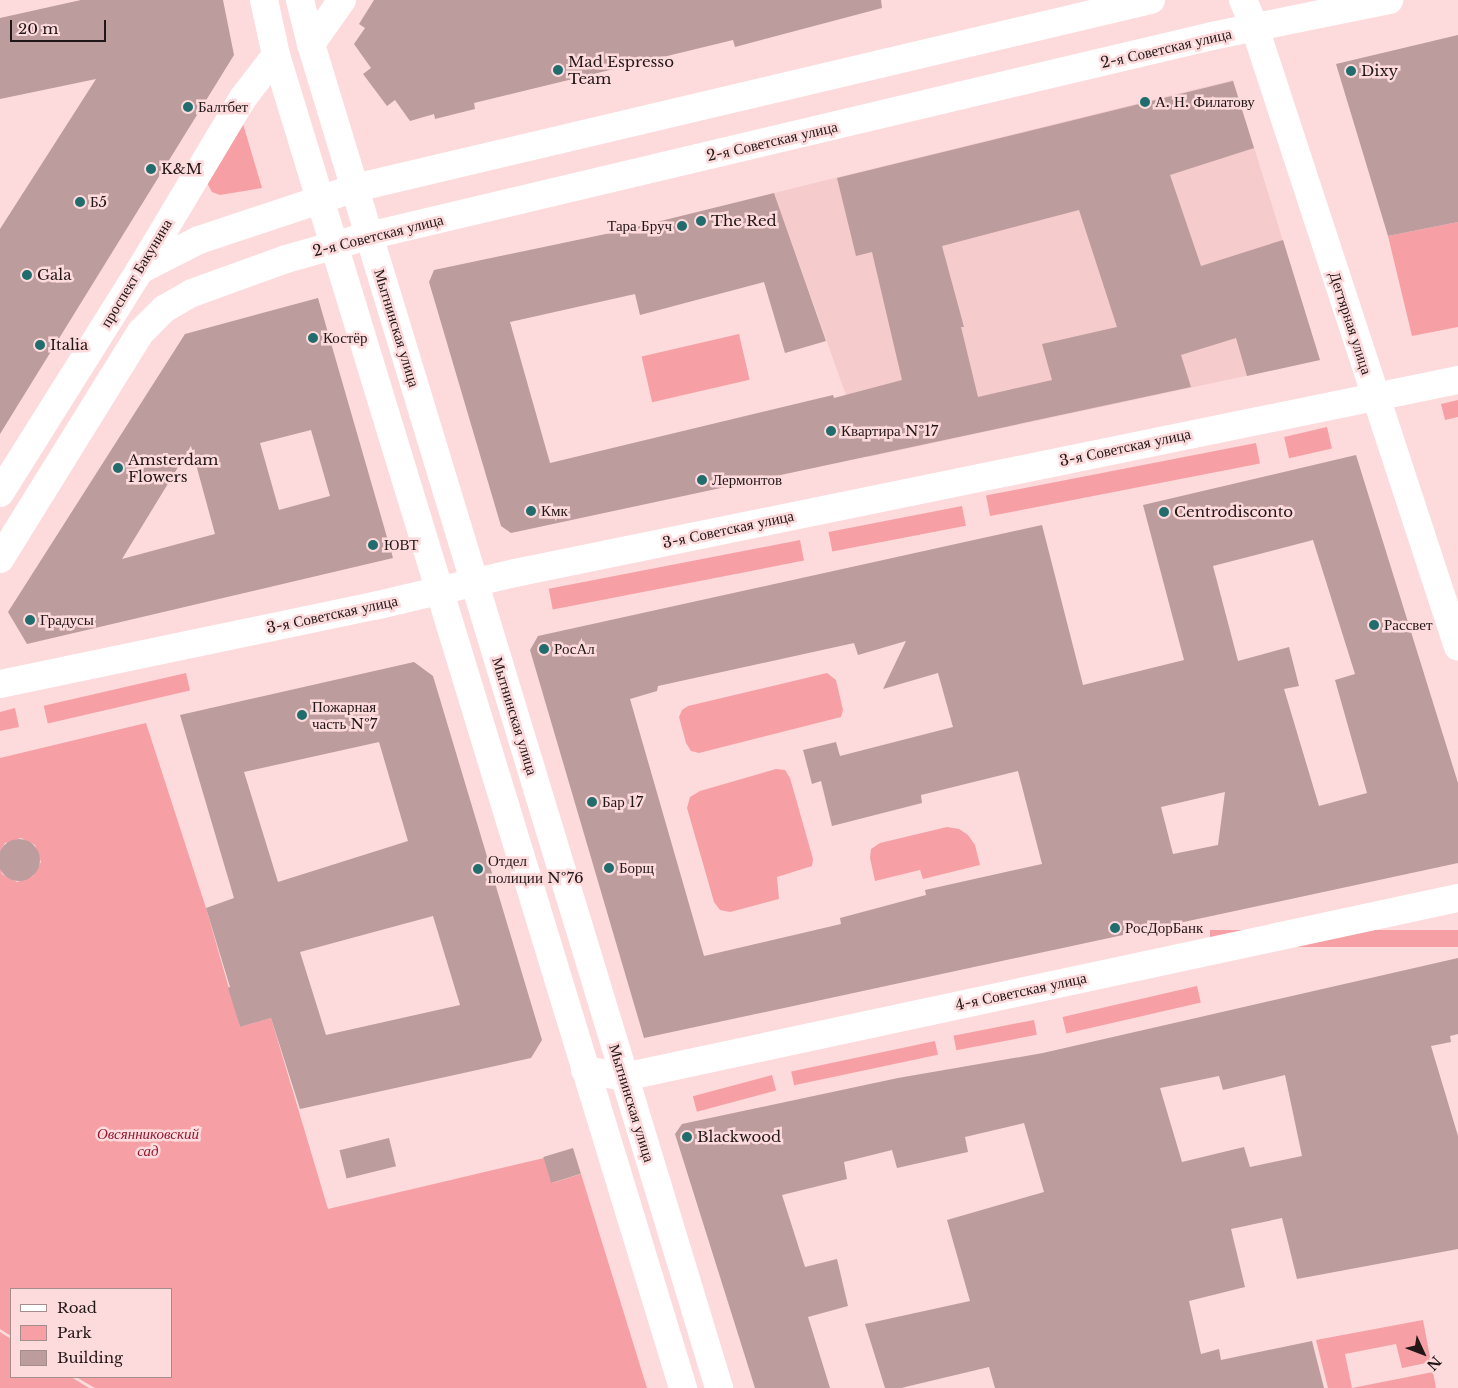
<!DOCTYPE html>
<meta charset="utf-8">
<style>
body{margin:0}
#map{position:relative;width:1458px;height:1388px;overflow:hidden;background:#fddadc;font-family:"Libre Baskerville",serif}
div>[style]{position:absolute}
.built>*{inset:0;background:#f5cbcc}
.green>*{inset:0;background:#f6a0a5;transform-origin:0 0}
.building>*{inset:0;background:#bc9c9d;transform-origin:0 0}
.round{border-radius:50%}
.minor>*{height:28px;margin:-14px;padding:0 14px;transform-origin:14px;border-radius:14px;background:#fff}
.tertiary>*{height:28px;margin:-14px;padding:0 14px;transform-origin:14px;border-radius:14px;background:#fff}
.dots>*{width:14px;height:14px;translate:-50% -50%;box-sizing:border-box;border:2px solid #fddadc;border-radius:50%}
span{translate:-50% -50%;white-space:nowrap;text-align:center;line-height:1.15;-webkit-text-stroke:5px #fddadc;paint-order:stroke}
.street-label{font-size:15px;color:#221717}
.poi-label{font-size:15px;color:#221717}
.left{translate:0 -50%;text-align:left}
.right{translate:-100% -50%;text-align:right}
.park-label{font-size:15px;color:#921832;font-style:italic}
.legend{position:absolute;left:10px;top:1288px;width:162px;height:90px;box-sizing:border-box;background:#fddadc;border:1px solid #a58c8d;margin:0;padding:6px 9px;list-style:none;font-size:15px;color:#221717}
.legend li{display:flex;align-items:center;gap:10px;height:25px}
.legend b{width:25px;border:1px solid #a58c8d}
.north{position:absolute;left:1398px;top:1328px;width:50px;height:50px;-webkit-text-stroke:4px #fddadc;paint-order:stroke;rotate:133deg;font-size:14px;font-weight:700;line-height:20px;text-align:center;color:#221717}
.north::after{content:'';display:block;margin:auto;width:18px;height:22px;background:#221717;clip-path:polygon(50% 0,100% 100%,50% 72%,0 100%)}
.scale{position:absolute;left:10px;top:20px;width:96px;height:22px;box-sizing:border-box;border:2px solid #221717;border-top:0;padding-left:6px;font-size:15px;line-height:18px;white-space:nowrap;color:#221717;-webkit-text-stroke:4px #fddadc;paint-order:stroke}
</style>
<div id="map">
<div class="built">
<i style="clip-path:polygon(1233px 80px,1320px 360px,868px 457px,774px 193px)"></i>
</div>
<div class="green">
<i style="clip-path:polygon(243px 124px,262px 188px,220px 195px,212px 192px,207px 183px)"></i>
<i style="clip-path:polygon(1458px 222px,1458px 327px,1412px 336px,1388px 236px)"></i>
<i style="left:739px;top:334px;width:47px;height:100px;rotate:77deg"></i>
<i style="clip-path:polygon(1458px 400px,1458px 417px,1445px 420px,1441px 404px)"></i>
<i style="left:1327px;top:427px;width:22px;height:44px;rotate:77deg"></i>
<i style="left:1256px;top:443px;width:21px;height:275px;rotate:79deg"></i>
<i style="left:962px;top:506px;width:20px;height:136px;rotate:79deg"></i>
<i style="left:800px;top:540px;width:21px;height:256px;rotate:79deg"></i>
<i style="left:186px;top:673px;width:18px;height:146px;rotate:77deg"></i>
<i style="clip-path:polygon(827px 673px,836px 680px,843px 710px,841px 717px,699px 753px,691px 751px,686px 743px,679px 717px,682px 710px,688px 706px)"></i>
<i style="clip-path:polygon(15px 708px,19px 727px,0 731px,0 712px)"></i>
<i style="clip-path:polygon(146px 723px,206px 908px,240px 1027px,271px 1018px,328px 1209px,544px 1158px,552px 1183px,581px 1174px,647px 1388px,95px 1388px,76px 1377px,171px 1377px,171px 1289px,11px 1289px,11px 1336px,0 1329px,0 868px,2px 874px,17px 882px,33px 876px,41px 862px,35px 845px,21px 838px,5px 843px,0 851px,0 758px)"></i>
<i style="clip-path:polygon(776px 769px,785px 770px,790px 778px,813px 859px,812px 866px,777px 877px,779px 899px,730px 912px,720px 910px,714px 902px,687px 808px,690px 797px,700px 791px)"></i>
<i style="clip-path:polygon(947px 827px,959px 829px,968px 835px,975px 845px,980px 865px,923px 879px,920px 870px,875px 881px,870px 858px,871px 849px,880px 843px)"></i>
<i style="left:1458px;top:930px;width:17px;height:248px;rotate:90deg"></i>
<i style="left:1197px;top:986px;width:17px;height:138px;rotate:77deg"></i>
<i style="left:1034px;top:1020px;width:15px;height:82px;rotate:79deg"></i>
<i style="left:935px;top:1041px;width:14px;height:147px;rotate:78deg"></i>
<i style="left:772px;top:1075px;width:16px;height:82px;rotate:75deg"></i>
<i style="clip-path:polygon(1423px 1320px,1431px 1362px,1402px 1368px,1396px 1344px,1345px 1354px,1352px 1388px,1433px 1372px,1436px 1388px,1328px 1388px,1316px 1340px)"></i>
<i style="clip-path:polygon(0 1332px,11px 1339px,11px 1377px,71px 1377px,89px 1388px,0 1388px)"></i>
</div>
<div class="building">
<i style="clip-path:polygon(81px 0,223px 0,234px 55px,0 434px,0 229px,96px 79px,0 99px,0 18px)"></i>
<i style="clip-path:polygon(374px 0,881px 0,882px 8px,735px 47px,733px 40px,474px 103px,475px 109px,435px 119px,434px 114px,410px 121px,395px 100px,387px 106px,363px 74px,371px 68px,354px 44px,365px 28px,359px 24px)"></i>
<i style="clip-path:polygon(1458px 35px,1458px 222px,1388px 236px,1336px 64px)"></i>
<i style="clip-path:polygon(evenodd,1233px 81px,1254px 148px,1170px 175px,1201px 266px,1283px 240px,1320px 360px,1247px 376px,1236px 338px,1181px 355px,1191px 387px,511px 533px,501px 526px,429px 282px,434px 270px,620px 231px,774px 193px,826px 341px,785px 353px,764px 282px,640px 315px,635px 294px,510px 322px,550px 463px,833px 395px,834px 398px,902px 380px,872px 252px,856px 256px,837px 178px,1233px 81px,1079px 210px,1117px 327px,1042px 344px,1052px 380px,978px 397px,961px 327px,964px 327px,942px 246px,1079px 210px)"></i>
<i style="clip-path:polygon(evenodd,318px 298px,393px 558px,27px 644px,8px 612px,185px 334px,318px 298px,311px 430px,330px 496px,279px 510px,260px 443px,311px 430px,318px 298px,191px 446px,215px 534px,122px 559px,191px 446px)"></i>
<i style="clip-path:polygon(evenodd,1356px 455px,1458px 783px,1458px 863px,644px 1038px,530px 650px,538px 636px,1042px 525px,1083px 685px,1184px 660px,1143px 505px,1356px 455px,1313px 540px,1355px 674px,1335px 680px,1367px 793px,1319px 806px,1284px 689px,1299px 686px,1289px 647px,1238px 661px,1213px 566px,1313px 540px,1356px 455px,906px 641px,883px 689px,938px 673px,953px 727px,840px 756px,836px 742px,803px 750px,812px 784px,821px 781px,832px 826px,922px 803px,921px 795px,1018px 771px,1042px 864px,925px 890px,926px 895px,840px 918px,841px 924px,704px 956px,630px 699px,657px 691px,658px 686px,854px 643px,858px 655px,906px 641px,1356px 455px,1225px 792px,1218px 845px,1173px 854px,1161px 807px,1225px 792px)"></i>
<i style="clip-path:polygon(evenodd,414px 662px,433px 676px,542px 1040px,531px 1058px,300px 1109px,271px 1018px,240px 1027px,228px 988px,230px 987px,206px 908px,234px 898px,180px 715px,414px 662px,379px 742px,408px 841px,278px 882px,244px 772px,379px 742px,414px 662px,433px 916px,460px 1005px,326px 1035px,300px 952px,433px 916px)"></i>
<i class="round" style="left:-2px;top:839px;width:42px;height:42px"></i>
<i style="clip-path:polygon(evenodd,1458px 958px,1458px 1034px,1450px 1036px,1451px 1042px,1431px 1046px,1458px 1136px,1458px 1249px,1297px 1279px,1282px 1218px,1231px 1229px,1245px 1287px,1189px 1301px,1201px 1354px,1219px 1349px,1221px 1360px,1312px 1341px,1324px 1388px,995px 1388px,989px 1367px,901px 1388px,885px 1388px,865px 1324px,970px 1301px,947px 1220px,1044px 1192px,1024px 1123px,965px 1137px,968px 1152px,897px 1168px,892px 1150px,844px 1162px,847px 1179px,782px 1195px,805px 1267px,837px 1259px,848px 1306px,808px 1317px,830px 1388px,755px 1388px,675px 1134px,682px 1124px,898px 1078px,1043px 1053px,1458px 958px,1285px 1075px,1302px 1156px,1250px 1167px,1244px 1147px,1182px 1162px,1160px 1088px,1219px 1076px,1223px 1090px,1285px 1075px)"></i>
<i style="left:389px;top:1138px;width:29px;height:51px;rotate:76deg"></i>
<i style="left:573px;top:1148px;width:27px;height:31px;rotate:73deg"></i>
</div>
<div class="minor">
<i style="left:300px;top:0;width:45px;rotate:76deg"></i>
<i style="left:1243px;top:0;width:30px;rotate:67deg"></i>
<i style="left:1255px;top:28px;width:651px;rotate:71.84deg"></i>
<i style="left:0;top:684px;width:382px;rotate:-11.8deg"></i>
<i style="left:374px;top:606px;width:145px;rotate:-13.2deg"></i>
<i style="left:515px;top:573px;width:963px;rotate:-11.57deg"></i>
<i style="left:585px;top:1070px;width:40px;rotate:10deg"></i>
<i style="left:624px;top:1077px;width:853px;rotate:-12.11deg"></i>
</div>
<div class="tertiary">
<i style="left:264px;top:0;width:56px;rotate:77.7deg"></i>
<i style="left:276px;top:55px;width:1394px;rotate:73.02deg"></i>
<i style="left:311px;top:44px;width:1405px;rotate:73.11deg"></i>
<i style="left:311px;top:44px;width:54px;rotate:-54.8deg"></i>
<i style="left:140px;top:270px;width:66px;rotate:-27deg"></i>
<i style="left:199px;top:240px;width:164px;rotate:-18.4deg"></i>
<i style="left:355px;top:188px;width:818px;rotate:-13.29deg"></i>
<i style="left:0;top:493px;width:263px;rotate:-57.9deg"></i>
<i style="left:140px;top:270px;width:200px;rotate:-59.1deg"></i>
<i style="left:243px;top:98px;width:54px;rotate:-52.5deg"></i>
<i style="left:0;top:559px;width:267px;rotate:-58.2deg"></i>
<i style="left:141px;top:332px;width:33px;rotate:-45deg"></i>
<i style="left:164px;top:309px;width:32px;rotate:-30deg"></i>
<i style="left:192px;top:293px;width:100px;rotate:-19.9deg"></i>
<i style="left:286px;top:259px;width:85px;rotate:-15.7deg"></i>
<i style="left:368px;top:236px;width:867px;rotate:-13.33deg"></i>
<i style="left:1212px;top:36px;width:181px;rotate:-11.5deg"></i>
</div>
<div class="dots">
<i style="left:558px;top:70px;background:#216d6d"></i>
<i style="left:1351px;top:71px;background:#216d6d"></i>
<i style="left:1145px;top:102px;background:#216d6d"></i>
<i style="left:188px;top:107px;background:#216d6d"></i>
<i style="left:151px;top:169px;background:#216d6d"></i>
<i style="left:80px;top:202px;background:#216d6d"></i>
<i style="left:701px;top:221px;background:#216d6d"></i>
<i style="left:682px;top:226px;background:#216d6d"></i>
<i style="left:27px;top:275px;background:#216d6d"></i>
<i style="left:313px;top:338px;background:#216d6d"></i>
<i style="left:40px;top:345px;background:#216d6d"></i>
<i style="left:831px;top:431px;background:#216d6d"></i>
<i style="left:118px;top:468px;background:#216d6d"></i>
<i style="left:702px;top:480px;background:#216d6d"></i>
<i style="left:531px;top:511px;background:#216d6d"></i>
<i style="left:1164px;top:512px;background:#216d6d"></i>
<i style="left:373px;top:545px;background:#216d6d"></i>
<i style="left:30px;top:620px;background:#216d6d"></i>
<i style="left:1374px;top:625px;background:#216d6d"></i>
<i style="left:544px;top:649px;background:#216d6d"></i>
<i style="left:302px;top:715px;background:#216d6d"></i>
<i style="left:592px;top:802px;background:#216d6d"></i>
<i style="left:609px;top:868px;background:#216d6d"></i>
<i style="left:478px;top:869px;background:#216d6d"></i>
<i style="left:1115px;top:928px;background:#216d6d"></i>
<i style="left:687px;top:1137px;background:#216d6d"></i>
</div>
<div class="street-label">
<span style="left:1166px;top:48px;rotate:-13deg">2-я Советская улица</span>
<span style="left:772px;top:141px;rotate:-13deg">2-я Советская улица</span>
<span style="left:378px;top:235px;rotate:-14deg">2-я Советская улица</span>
<span style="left:136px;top:273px;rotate:-59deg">проспект Бакунина</span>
<span style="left:1351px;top:323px;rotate:72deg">Дегтярная улица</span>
<span style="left:397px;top:328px;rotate:73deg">Мытнинская улица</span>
<span style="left:1125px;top:447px;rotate:-12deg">3-я Советская улица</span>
<span style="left:728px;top:529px;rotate:-12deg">3-я Советская улица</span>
<span style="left:332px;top:614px;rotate:-12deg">3-я Советская улица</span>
<span style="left:515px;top:716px;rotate:73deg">Мытнинская улица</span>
<span style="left:1021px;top:991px;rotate:-12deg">4-я Советская улица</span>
<span style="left:632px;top:1103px;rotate:73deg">Мытнинская улица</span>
</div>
<div class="poi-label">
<span class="left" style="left:568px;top:70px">Mad Espresso<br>Team</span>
<span class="left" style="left:1361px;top:71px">Dixy</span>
<span class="left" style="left:1155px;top:102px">А. Н. Филатову</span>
<span class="left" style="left:198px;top:107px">Балтбет</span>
<span class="left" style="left:161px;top:169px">K&amp;M</span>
<span class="left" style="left:90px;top:202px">Б5</span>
<span class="left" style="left:711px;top:221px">The Red</span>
<span class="right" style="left:672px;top:226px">Тара Бруч</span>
<span class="left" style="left:37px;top:275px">Gala</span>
<span class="left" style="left:323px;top:338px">Костёр</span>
<span class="left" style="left:50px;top:345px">Italia</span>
<span class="left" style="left:841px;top:431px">Квартира №17</span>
<span class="left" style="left:128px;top:468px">Amsterdam<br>Flowers</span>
<span class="left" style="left:712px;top:480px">Лермонтов</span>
<span class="left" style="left:541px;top:511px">Кмк</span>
<span class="left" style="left:1174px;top:512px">Centrodisconto</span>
<span class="left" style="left:384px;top:545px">ЮВТ</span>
<span class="left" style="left:40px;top:620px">Градусы</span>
<span class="left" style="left:1384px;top:625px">Рассвет</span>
<span class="left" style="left:554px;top:649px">РосАл</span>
<span class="left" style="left:312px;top:715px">Пожарная<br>часть №7</span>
<span class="left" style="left:602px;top:802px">Бар 17</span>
<span class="left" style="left:488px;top:869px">Отдел<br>полиции №76</span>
<span class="left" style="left:619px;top:868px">Борщ</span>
<span class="left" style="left:1125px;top:928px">РосДорБанк</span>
<span class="left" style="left:697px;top:1137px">Blackwood</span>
</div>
<div class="park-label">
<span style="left:148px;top:1142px">Овсянниковский<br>сад</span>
</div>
<ul class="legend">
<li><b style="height:6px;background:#fff"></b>Road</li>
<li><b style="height:14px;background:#f6a0a5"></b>Park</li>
<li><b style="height:14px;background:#bc9c9d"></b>Building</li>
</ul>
<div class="north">N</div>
<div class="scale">20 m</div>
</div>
